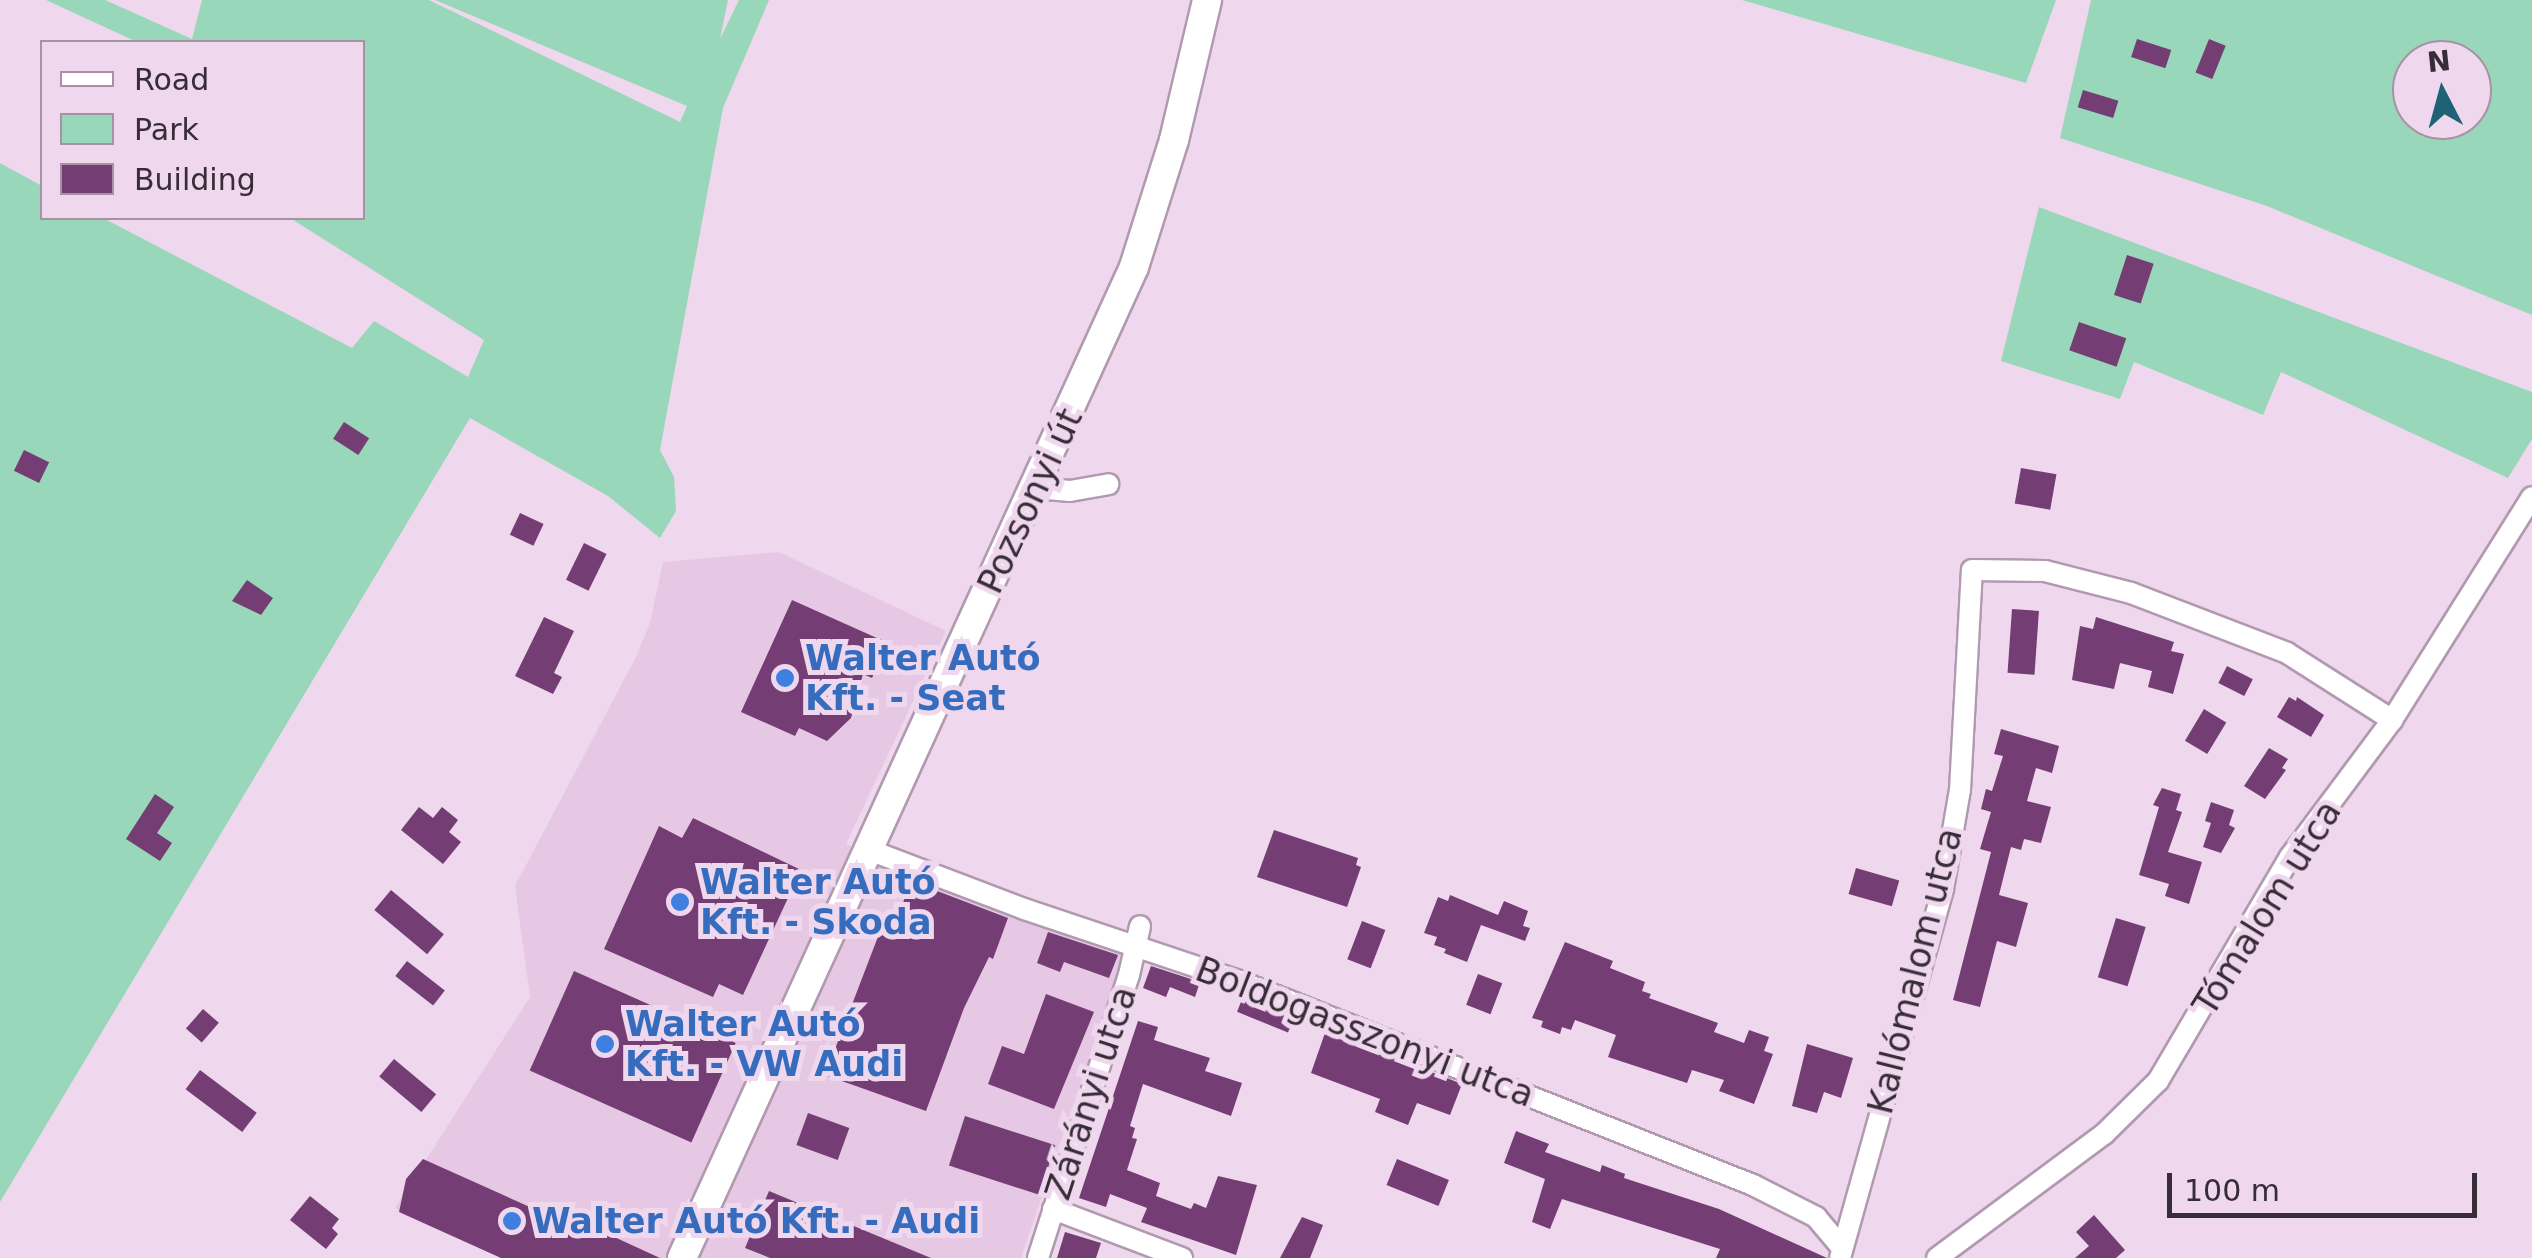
<!DOCTYPE html>
<meta charset="utf-8">
<style>
body{margin:0}
#map{position:relative;width:2532px;height:1258px;overflow:hidden;background:#efd7ee;font-family:"DejaVu Sans",sans-serif}
div>[style]{position:absolute}
.built>*{inset:0;background:#e6c8e4}
.green>*{inset:0;background:#98d7b9}
.building>*{inset:0;background:#743d74;transform-origin:0 0}
.roads{filter:drop-shadow(2px 0 #b19ab0) drop-shadow(-2px 0 #b19ab0) drop-shadow(0 2px #b19ab0) drop-shadow(0 -2px #b19ab0)}
.street>*{height:20px;margin:-10px;padding:0 10px;transform-origin:10px;border-radius:10px;background:#fff}
.secondary>*{height:28px;margin:-14px;padding:0 14px;transform-origin:14px;border-radius:14px;background:#fff}
.dots>*{width:28px;height:28px;translate:-50% -50%;box-sizing:border-box;border:5px solid #efd7ee;border-radius:50%}
span{translate:-50% -50%;white-space:nowrap;text-align:center;line-height:1.15;-webkit-text-stroke:10px #efd7ee;paint-order:stroke}
.street-label{font-size:35px;color:#372d36}
.shop-label{font-size:35px;color:#366cbe;font-weight:700}
.left{translate:0 -50%;text-align:left}
.legend{position:absolute;left:40px;top:40px;width:325px;height:180px;box-sizing:border-box;background:#efd7ee;border:2px solid #a593a4;margin:0;padding:12px 18px;list-style:none;font-size:30px;color:#372d36}
.legend li{display:flex;align-items:center;gap:20px;height:50px}
.legend b{width:50px;border:2px solid #a593a4}
.north{position:absolute;left:2392px;top:40px;width:100px;height:100px;box-sizing:border-box;background:#efd7ee;border:2px solid #a593a4;border-radius:50%;rotate:354deg;font-size:28px;font-weight:700;line-height:40px;text-align:center;color:#372d36}
.north::after{content:'';display:block;margin:auto;width:35px;height:45px;background:#1f6275;clip-path:polygon(50% 0,100% 100%,50% 72%,0 100%)}
.scale{position:absolute;left:2167px;top:1173px;width:310px;height:45px;box-sizing:border-box;border:5px solid #372d36;border-top:0;padding-left:12px;font-size:30px;line-height:35px;white-space:nowrap;color:#372d36;-webkit-text-stroke:8px #efd7ee;paint-order:stroke}
</style>
<div id="map">
<div class="built">
<i style="clip-path:polygon(779px 552px,946px 631px,846px 844px,1126px 950px,1021px 1258px,509px 1258px,395px 1208px,530px 997px,515px 886px,636px 657px,650px 623px,663px 562px)"></i>
</div>
<div class="green">
<i style="clip-path:polygon(46px 0,105px 0,192px 39px,202px 0,429px 0,680px 122px,687px 106px,435px 0,728px 0,720px 39px,739px 0,769px 0,723px 108px,660px 450px,674px 477px,676px 511px,660px 538px,608px 496px,470px 418px,0 1202px,0 163px,42px 186px,42px 218px,103px 218px,352px 348px,374px 321px,468px 377px,484px 340px,290px 218px,362px 218px,362px 42px,137px 42px)"></i>
<i style="clip-path:polygon(1742px 0,2056px 0,2026px 83px)"></i>
<i style="clip-path:polygon(evenodd,2091px 0,2532px 0,2532px 315px,2267px 206px,2060px 138px,2091px 0,2412px 60px,2472px 60px,2472px 120px,2412px 120px,2412px 60px)"></i>
<i style="clip-path:polygon(2039px 207px,2532px 392px,2532px 439px,2508px 478px,2281px 372px,2263px 415px,2134px 362px,2120px 399px,2001px 361px)"></i>
</div>
<div class="building">
<i style="left:2137px;top:39px;width:36px;height:19px;rotate:18deg"></i>
<i style="left:2209px;top:39px;width:18px;height:36px;rotate:22deg"></i>
<i style="left:2083px;top:90px;width:37px;height:18px;rotate:17deg"></i>
<i style="left:2127px;top:255px;width:28px;height:42px;rotate:18deg"></i>
<i style="left:2079px;top:322px;width:50px;height:30px;rotate:19deg"></i>
<i style="left:344px;top:422px;width:30px;height:20px;rotate:33deg"></i>
<i style="left:24px;top:450px;width:28px;height:23px;rotate:26deg"></i>
<i style="left:2021px;top:468px;width:36px;height:36px;rotate:10deg"></i>
<i style="left:520px;top:513px;width:26px;height:24px;rotate:25deg"></i>
<i style="left:584px;top:543px;width:25px;height:41px;rotate:26deg"></i>
<i style="clip-path:polygon(247px 580px,273px 598px,261px 615px,232px 601px)"></i>
<i style="clip-path:polygon(792px 600px,888px 643px,872px 678px,863px 674px,851px 718px,827px 741px,799px 728px,795px 736px,741px 712px)"></i>
<i style="left:2012px;top:609px;width:27px;height:64px;rotate:4deg"></i>
<i style="clip-path:polygon(544px 617px,574px 631px,554px 673px,562px 677px,553px 694px,515px 676px)"></i>
<i style="clip-path:polygon(2096px 617px,2174px 642px,2171px 651px,2184px 654px,2173px 694px,2148px 687px,2152px 671px,2120px 663px,2114px 689px,2072px 680px,2080px 626px,2093px 629px)"></i>
<i style="left:2227px;top:666px;width:29px;height:19px;rotate:27deg"></i>
<i style="clip-path:polygon(2289px 697px,2296px 701px,2297px 697px,2324px 715px,2311px 737px,2277px 717px)"></i>
<i style="left:2204px;top:709px;width:26px;height:37px;rotate:31deg"></i>
<i style="clip-path:polygon(2001px 729px,2059px 746px,2052px 773px,2036px 768px,2027px 801px,2051px 807px,2041px 843px,2024px 839px,2021px 850px,2011px 847px,1999px 895px,2028px 903px,2016px 947px,1997px 941px,1980px 1007px,1953px 1000px,1991px 852px,1980px 849px,1991px 812px,1981px 809px,1986px 789px,1992px 791px,2003px 756px,1994px 754px)"></i>
<i style="clip-path:polygon(2269px 748px,2288px 759px,2282px 768px,2286px 770px,2265px 799px,2244px 786px)"></i>
<i style="clip-path:polygon(2162px 788px,2181px 794px,2176px 810px,2182px 812px,2168px 852px,2202px 862px,2189px 904px,2165px 896px,2169px 884px,2139px 875px,2159px 807px,2153px 805px)"></i>
<i style="clip-path:polygon(155px 794px,174px 807px,157px 833px,172px 843px,160px 861px,126px 839px)"></i>
<i style="clip-path:polygon(2211px 802px,2234px 810px,2229px 825px,2235px 828px,2221px 853px,2203px 847px,2211px 823px,2205px 821px)"></i>
<i style="clip-path:polygon(419px 807px,433px 818px,442px 807px,458px 820px,449px 832px,461px 842px,443px 864px,401px 830px)"></i>
<i style="clip-path:polygon(693px 818px,801px 870px,743px 995px,719px 984px,713px 997px,604px 949px,659px 826px,682px 838px)"></i>
<i style="clip-path:polygon(1274px 830px,1358px 858px,1356px 865px,1361px 867px,1347px 907px,1257px 877px)"></i>
<i style="left:1856px;top:868px;width:45px;height:27px;rotate:16deg"></i>
<i style="clip-path:polygon(911px 881px,1008px 918px,993px 959px,989px 957px,964px 1008px,926px 1111px,825px 1075px,879px 934px,890px 938px)"></i>
<i style="left:391px;top:890px;width:69px;height:26px;rotate:40deg"></i>
<i style="clip-path:polygon(1450px 895px,1498px 915px,1504px 901px,1528px 911px,1523px 926px,1530px 928px,1525px 941px,1481px 925px,1467px 962px,1444px 953px,1446px 949px,1434px 945px,1437px 937px,1424px 933px,1438px 897px,1448px 901px)"></i>
<i style="left:2116px;top:918px;width:31px;height:62px;rotate:17deg"></i>
<i style="left:1362px;top:921px;width:25px;height:41px;rotate:21deg"></i>
<i style="clip-path:polygon(1048px 932px,1118px 955px,1109px 978px,1064px 962px,1060px 972px,1037px 963px)"></i>
<i style="clip-path:polygon(1565px 942px,1613px 961px,1610px 968px,1645px 982px,1642px 991px,1651px 994px,1649px 998px,1718px 1023px,1714px 1032px,1744px 1043px,1749px 1030px,1769px 1037px,1764px 1051px,1773px 1054px,1754px 1104px,1719px 1091px,1724px 1080px,1692px 1070px,1687px 1083px,1608px 1057px,1616px 1035px,1575px 1020px,1571px 1030px,1562px 1027px,1560px 1034px,1541px 1027px,1543px 1021px,1532px 1018px)"></i>
<i style="left:407px;top:961px;width:48px;height:19px;rotate:38deg"></i>
<i style="clip-path:polygon(1151px 966px,1200px 982px,1195px 997px,1170px 987px,1166px 997px,1143px 988px)"></i>
<i style="left:574px;top:971px;width:177px;height:109px;rotate:24deg"></i>
<i style="left:1478px;top:974px;width:26px;height:33px;rotate:21deg"></i>
<i style="clip-path:polygon(1046px 994px,1094px 1012px,1054px 1109px,988px 1084px,1002px 1046px,1024px 1054px)"></i>
<i style="left:1243px;top:997px;width:55px;height:16px;rotate:22deg"></i>
<i style="left:203px;top:1009px;width:21px;height:26px;rotate:41deg"></i>
<i style="clip-path:polygon(1138px 1021px,1158px 1027px,1154px 1040px,1210px 1058px,1205px 1071px,1242px 1083px,1231px 1116px,1143px 1084px,1130px 1126px,1135px 1128px,1132px 1138px,1137px 1139px,1127px 1170px,1160px 1183px,1156px 1196px,1191px 1209px,1194px 1203px,1206px 1208px,1218px 1176px,1257px 1185px,1236px 1255px,1141px 1222px,1147px 1208px,1110px 1194px,1106px 1207px,1079px 1198px)"></i>
<i style="clip-path:polygon(1326px 1030px,1462px 1084px,1450px 1115px,1417px 1103px,1408px 1125px,1375px 1112px,1380px 1099px,1311px 1073px)"></i>
<i style="clip-path:polygon(1807px 1044px,1853px 1058px,1841px 1098px,1824px 1092px,1817px 1113px,1792px 1106px)"></i>
<i style="left:394px;top:1059px;width:55px;height:23px;rotate:40deg"></i>
<i style="left:200px;top:1070px;width:71px;height:24px;rotate:37deg"></i>
<i style="left:808px;top:1113px;width:44px;height:34px;rotate:20deg"></i>
<i style="left:965px;top:1116px;width:95px;height:52px;rotate:18deg"></i>
<i style="clip-path:polygon(1516px 1131px,1549px 1144px,1545px 1152px,1600px 1172px,1602px 1165px,1625px 1174px,1624px 1178px,1719px 1209px,1827px 1258px,1716px 1258px,1720px 1249px,1562px 1199px,1550px 1229px,1532px 1222px,1545px 1179px,1504px 1163px)"></i>
<i style="clip-path:polygon(423px 1159px,570px 1225px,573px 1218px,660px 1258px,501px 1258px,399px 1212px,406px 1179px)"></i>
<i style="left:1397px;top:1159px;width:56px;height:28px;rotate:22deg"></i>
<i style="clip-path:polygon(769px 1191px,931px 1258px,770px 1258px,745px 1248px)"></i>
<i style="clip-path:polygon(310px 1196px,339px 1219px,332px 1228px,338px 1234px,326px 1249px,290px 1220px)"></i>
<i style="clip-path:polygon(2094px 1215px,2125px 1250px,2116px 1258px,2075px 1258px,2089px 1246px,2076px 1232px)"></i>
<i style="clip-path:polygon(1302px 1217px,1323px 1225px,1310px 1258px,1280px 1258px)"></i>
<i style="clip-path:polygon(1065px 1232px,1101px 1243px,1096px 1258px,1057px 1258px)"></i>
</div>
<div class="roads">
<div class="street">
<i style="left:1036px;top:488px;width:34px;rotate:5deg"></i>
<i style="left:1070px;top:491px;width:39px;rotate:-10deg"></i>
<i style="left:869px;top:850px;width:166px;rotate:20.8deg"></i>
<i style="left:1024px;top:909px;width:227px;rotate:18.5deg"></i>
<i style="left:1239px;top:981px;width:553px;rotate:21.65deg"></i>
<i style="left:1753px;top:1185px;width:71px;rotate:26.9deg"></i>
<i style="left:1816px;top:1217px;width:40px;rotate:50deg"></i>
<i style="left:1053px;top:1209px;width:138px;rotate:20.8deg"></i>
<i style="left:1038px;top:1258px;width:297px;rotate:-72.2deg"></i>
<i style="left:1129px;top:975px;width:50px;rotate:-77.3deg"></i>
<i style="left:1840px;top:1258px;width:383px;rotate:-74.4deg"></i>
<i style="left:1943px;top:889px;width:100px;rotate:-80.3deg"></i>
<i style="left:1960px;top:790px;width:220px;rotate:-86.9deg"></i>
<i style="left:1972px;top:570px;width:73px;rotate:0.8deg"></i>
<i style="left:2045px;top:571px;width:89px;rotate:14.3deg"></i>
<i style="left:2131px;top:593px;width:167px;rotate:21deg"></i>
<i style="left:2287px;top:653px;width:125px;rotate:32.5deg"></i>
<i style="left:1937px;top:1258px;width:208px;rotate:-36.6deg"></i>
<i style="left:2104px;top:1134px;width:76px;rotate:-44.5deg"></i>
<i style="left:2158px;top:1081px;width:260px;rotate:-59.5deg"></i>
<i style="left:2290px;top:857px;width:171px;rotate:-53.3deg"></i>
<i style="left:2392px;top:720px;width:263px;rotate:-57.9deg"></i>
</div>
<div class="secondary">
<i style="left:682px;top:1258px;width:1089px;rotate:-65.48deg"></i>
<i style="left:1134px;top:267px;width:133px;rotate:-72.5deg"></i>
<i style="left:1174px;top:140px;width:144px;rotate:-76.7deg"></i>
</div>
</div>
<div class="dots">
<i style="left:785px;top:678px;background:#3f7fe0"></i>
<i style="left:680px;top:902px;background:#3f7fe0"></i>
<i style="left:605px;top:1044px;background:#3f7fe0"></i>
<i style="left:512px;top:1221px;background:#3f7fe0"></i>
</div>
<div class="street-label">
<span style="left:1030px;top:501px;rotate:-65deg">Pozsonyi út</span>
<span style="left:2267px;top:908px;rotate:-58deg">Tómalom utca</span>
<span style="left:1915px;top:971px;rotate:-76deg">Kallómalom utca</span>
<span style="left:1365px;top:1032px;rotate:21deg">Boldogasszonyi utca</span>
<span style="left:1091px;top:1093px;rotate:-72deg">Zárányi utca</span>
</div>
<div class="shop-label">
<span class="left" style="left:805px;top:678px">Walter Autó<br>Kft. - Seat</span>
<span class="left" style="left:700px;top:902px">Walter Autó<br>Kft. - Skoda</span>
<span class="left" style="left:625px;top:1044px">Walter Autó<br>Kft. - VW Audi</span>
<span class="left" style="left:532px;top:1221px">Walter Autó Kft. - Audi</span>
</div>
<ul class="legend">
<li><b style="height:12px;background:#fff"></b>Road</li>
<li><b style="height:28px;background:#98d7b9"></b>Park</li>
<li><b style="height:28px;background:#743d74"></b>Building</li>
</ul>
<div class="north">N</div>
<div class="scale">100 m</div>
</div>
